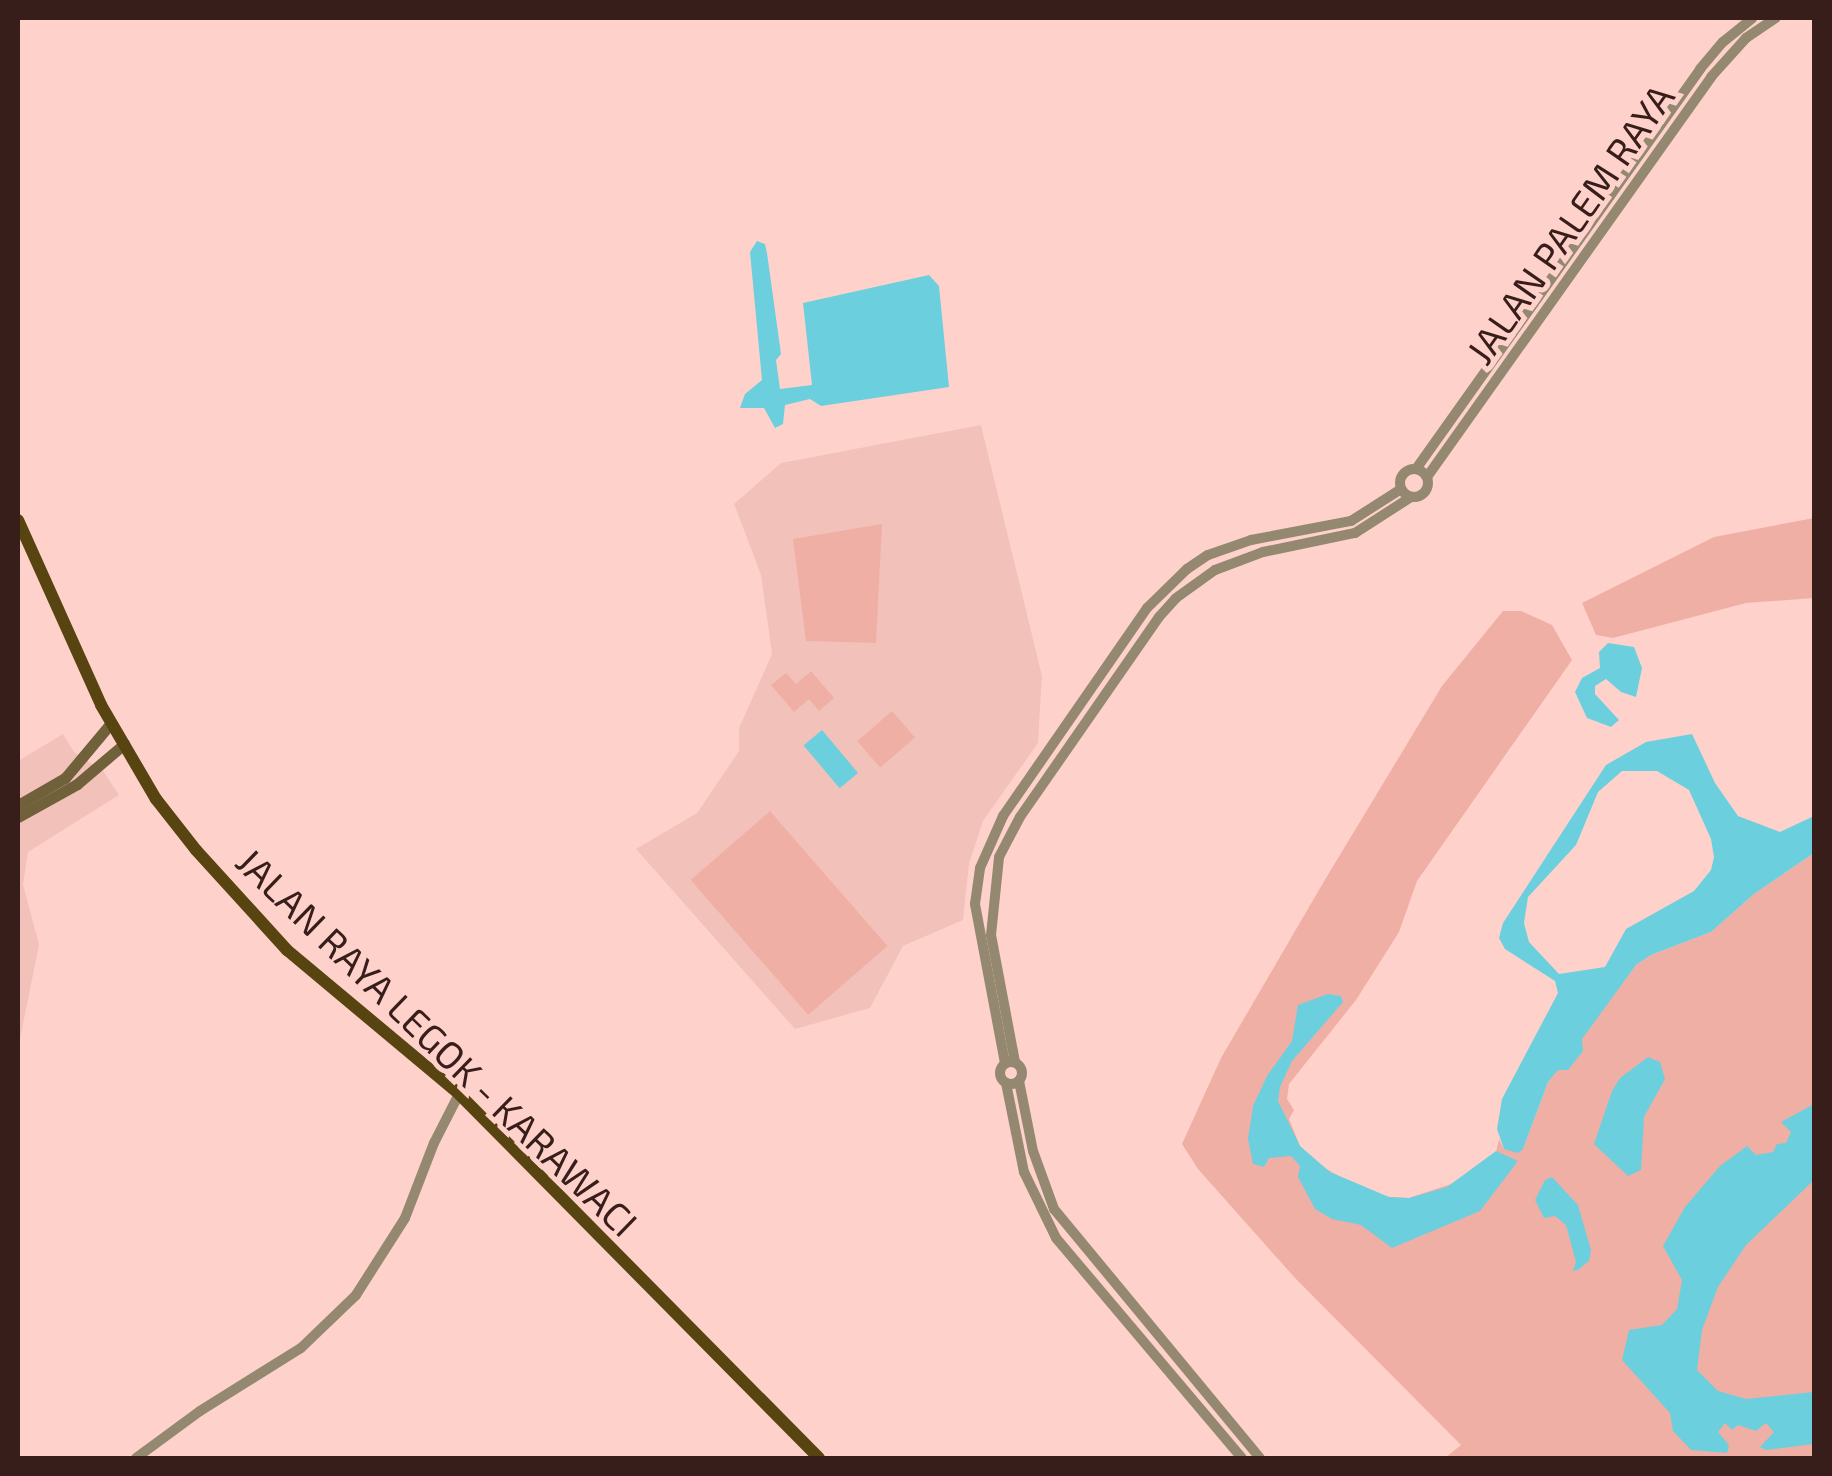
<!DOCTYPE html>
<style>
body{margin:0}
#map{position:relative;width:1832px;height:1476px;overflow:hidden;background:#fed2cb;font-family:"Exo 2",sans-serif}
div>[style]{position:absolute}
.built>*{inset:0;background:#f2c2ba}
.green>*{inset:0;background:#f0afa5;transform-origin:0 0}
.water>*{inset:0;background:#6bcfde;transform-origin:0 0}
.tertiary>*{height:10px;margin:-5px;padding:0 5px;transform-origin:5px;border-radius:5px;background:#948970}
.tertiary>.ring{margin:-5px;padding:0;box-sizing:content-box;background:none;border:10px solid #948970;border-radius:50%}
.secondary>*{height:11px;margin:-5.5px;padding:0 5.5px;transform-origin:5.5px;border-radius:5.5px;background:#70613b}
.primary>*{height:12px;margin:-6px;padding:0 6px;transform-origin:6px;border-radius:6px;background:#574410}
span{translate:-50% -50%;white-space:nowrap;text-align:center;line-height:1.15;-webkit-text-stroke:10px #fed2cb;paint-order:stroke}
.street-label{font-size:38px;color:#381e1a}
.frame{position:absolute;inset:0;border:20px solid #381e1a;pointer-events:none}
</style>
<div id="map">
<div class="built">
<i style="clip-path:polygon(981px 425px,1042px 676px,1038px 743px,983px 821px,969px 864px,963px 920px,903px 946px,870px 1008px,795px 1029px,636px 849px,697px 813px,739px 751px,739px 728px,772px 654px,761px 575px,734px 504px,781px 463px)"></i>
<i style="clip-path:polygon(63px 734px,74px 752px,103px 771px,119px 795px,28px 852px,23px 884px,39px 945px,18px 1049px,18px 761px)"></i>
</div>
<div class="green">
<i style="clip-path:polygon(1814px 518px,1814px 598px,1746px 603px,1613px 638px,1596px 635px,1582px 603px,1714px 537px)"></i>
<i style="clip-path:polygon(882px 524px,876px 643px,806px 641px,793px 539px)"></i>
<i style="clip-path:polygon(1503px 611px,1521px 611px,1552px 625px,1572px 660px,1417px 881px,1399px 932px,1356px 1000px,1289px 1084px,1287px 1099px,1294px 1110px,1289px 1119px,1300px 1146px,1313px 1161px,1359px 1188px,1389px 1197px,1409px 1198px,1460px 1181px,1496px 1152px,1499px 1139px,1504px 1149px,1523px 1149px,1548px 1082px,1636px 965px,1651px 955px,1711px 932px,1754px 894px,1814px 853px,1814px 1458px,1445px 1458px,1461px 1445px,1295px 1278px,1198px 1169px,1182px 1144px,1221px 1058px,1323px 883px,1442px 686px)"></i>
<i style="clip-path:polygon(811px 671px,834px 698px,819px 711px,809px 699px,794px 712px,771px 685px,786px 673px,796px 684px)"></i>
<i style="left:892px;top:711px;width:35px;height:46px;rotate:49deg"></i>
<i style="left:770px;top:811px;width:179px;height:105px;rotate:49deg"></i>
</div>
<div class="water">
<i style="clip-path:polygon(757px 241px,765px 244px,767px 253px,781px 354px,776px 360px,780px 389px,812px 385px,803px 303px,929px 275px,939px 286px,949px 387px,821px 406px,810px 399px,785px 405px,783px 424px,775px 428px,764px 408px,740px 408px,745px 394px,762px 380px,750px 252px)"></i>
<i style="clip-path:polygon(1608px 643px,1634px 647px,1642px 668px,1636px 697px,1621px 692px,1606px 679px,1595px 686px,1595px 694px,1619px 720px,1611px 727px,1587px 718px,1575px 692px,1582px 678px,1600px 668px,1599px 652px)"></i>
<i style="left:822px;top:730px;width:56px;height:24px;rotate:50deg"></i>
<i style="clip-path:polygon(evenodd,1692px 734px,1715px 783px,1738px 816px,1780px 832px,1814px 816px,1814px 853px,1754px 894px,1711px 932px,1651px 955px,1636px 965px,1582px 1039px,1583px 1051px,1568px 1070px,1558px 1070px,1548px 1082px,1523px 1149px,1518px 1153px,1504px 1149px,1497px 1129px,1502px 1099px,1558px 993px,1555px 981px,1505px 949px,1499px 938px,1503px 923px,1606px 765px,1646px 742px,1692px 734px,1622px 771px,1657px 771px,1689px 790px,1711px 839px,1714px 857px,1711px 870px,1694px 891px,1626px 929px,1605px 967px,1559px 974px,1529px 942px,1524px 923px,1528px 897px,1576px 845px,1598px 792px,1622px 771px)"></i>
<i style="clip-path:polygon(1328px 994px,1341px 996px,1343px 1002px,1292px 1061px,1280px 1087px,1278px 1101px,1300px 1146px,1330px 1172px,1389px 1197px,1409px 1198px,1447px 1187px,1496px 1151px,1518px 1161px,1480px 1211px,1392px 1248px,1361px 1225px,1332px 1219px,1315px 1209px,1298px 1177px,1300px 1166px,1291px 1156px,1269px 1158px,1264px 1167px,1253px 1164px,1248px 1139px,1253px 1106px,1267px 1076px,1292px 1041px,1298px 1005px)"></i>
<i style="clip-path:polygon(1648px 1057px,1660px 1062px,1665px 1079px,1644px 1117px,1641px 1170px,1628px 1176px,1594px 1144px,1612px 1091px,1620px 1078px)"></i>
<i style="clip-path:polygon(1814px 1104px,1814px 1180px,1746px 1245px,1718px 1287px,1702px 1330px,1697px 1370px,1718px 1391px,1746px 1399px,1814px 1392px,1814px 1444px,1766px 1450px,1760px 1447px,1774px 1432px,1766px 1423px,1756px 1431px,1738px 1425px,1732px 1430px,1725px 1423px,1718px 1432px,1729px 1445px,1727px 1453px,1691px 1450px,1673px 1431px,1670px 1413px,1622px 1360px,1629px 1330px,1662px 1325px,1677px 1309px,1682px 1280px,1663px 1246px,1685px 1207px,1720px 1166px,1747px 1146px,1756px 1155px,1773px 1152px,1777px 1144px,1786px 1143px,1791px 1132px,1781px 1122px)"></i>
<i style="clip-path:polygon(1552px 1177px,1578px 1205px,1591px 1250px,1589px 1261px,1578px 1270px,1573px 1271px,1576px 1262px,1566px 1225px,1555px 1216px,1544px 1218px,1535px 1200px,1545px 1180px)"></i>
</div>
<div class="tertiary">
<i style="left:1416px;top:469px;width:491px;rotate:-54.6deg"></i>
<i style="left:1700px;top:69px;width:35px;rotate:-50deg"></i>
<i style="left:1723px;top:42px;width:38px;rotate:-39deg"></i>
<i class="ring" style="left:1400px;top:469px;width:18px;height:18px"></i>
<i style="left:1427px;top:477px;width:491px;rotate:-54.6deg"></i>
<i style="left:1711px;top:77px;width:52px;rotate:-48.1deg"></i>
<i style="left:1746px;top:38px;width:36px;rotate:-34deg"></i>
<i class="ring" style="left:1000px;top:1062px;width:12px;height:12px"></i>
<i style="left:1015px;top:1062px;width:129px;rotate:-100.7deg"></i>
<i style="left:991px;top:935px;width:78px;rotate:-84.1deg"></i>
<i style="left:999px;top:857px;width:45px;rotate:-62.3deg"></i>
<i style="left:1020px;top:817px;width:244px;rotate:-55.2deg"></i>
<i style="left:1159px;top:617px;width:25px;rotate:-48deg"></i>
<i style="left:1176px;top:598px;width:48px;rotate:-35.7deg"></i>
<i style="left:1215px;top:570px;width:51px;rotate:-20.6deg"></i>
<i style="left:1263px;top:552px;width:94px;rotate:-11.7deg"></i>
<i style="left:1355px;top:533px;width:67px;rotate:-32.7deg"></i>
<i style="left:1005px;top:1063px;width:162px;rotate:-100.7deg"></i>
<i style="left:975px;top:904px;width:36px;rotate:-82deg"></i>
<i style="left:980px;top:868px;width:57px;rotate:-66.1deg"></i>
<i style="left:1003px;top:816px;width:253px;rotate:-55.3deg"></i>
<i style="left:1147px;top:608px;width:56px;rotate:-44.3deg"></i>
<i style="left:1187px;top:569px;width:25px;rotate:-34deg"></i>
<i style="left:1208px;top:555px;width:46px;rotate:-19.2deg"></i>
<i style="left:1251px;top:540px;width:102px;rotate:-10.8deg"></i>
<i style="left:1351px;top:521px;width:59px;rotate:-32.6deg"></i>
<i style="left:1019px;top:1081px;width:71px;rotate:78.7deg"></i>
<i style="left:1033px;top:1151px;width:62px;rotate:70.1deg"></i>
<i style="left:1054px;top:1209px;width:323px;rotate:50.4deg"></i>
<i style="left:1006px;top:1083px;width:91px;rotate:78.6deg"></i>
<i style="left:1024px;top:1172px;width:73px;rotate:64.1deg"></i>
<i style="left:1056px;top:1238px;width:288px;rotate:49.8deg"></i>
<i style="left:136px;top:1458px;width:79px;rotate:-36.3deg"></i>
<i style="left:200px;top:1411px;width:119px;rotate:-32deg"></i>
<i style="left:301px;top:1348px;width:76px;rotate:-43.9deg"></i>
<i style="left:356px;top:1295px;width:91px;rotate:-57.5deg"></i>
<i style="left:405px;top:1218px;width:80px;rotate:-68.9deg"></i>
<i style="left:434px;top:1143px;width:55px;rotate:-63deg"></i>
</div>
<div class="secondary">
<i style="left:18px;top:805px;width:54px;rotate:-29.9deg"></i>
<i style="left:65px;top:778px;width:72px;rotate:-50.1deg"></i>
<i style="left:18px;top:817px;width:68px;rotate:-29.2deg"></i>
<i style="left:77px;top:784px;width:62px;rotate:-40.4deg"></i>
</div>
<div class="primary">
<i style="left:18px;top:520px;width:203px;rotate:65.8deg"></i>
<i style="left:101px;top:705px;width:109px;rotate:59.7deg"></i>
<i style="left:156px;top:799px;width:65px;rotate:51.9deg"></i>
<i style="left:196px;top:850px;width:135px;rotate:47.7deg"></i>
<i style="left:287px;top:950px;width:224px;rotate:39.9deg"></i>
<i style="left:459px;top:1094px;width:512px;rotate:45.32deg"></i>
</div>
<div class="street-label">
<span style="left:1570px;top:224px;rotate:-55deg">JALAN PALEM RAYA</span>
<span style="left:437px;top:1042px;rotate:44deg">JALAN RAYA LEGOK - KARAWACI</span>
</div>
<div class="frame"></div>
</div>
